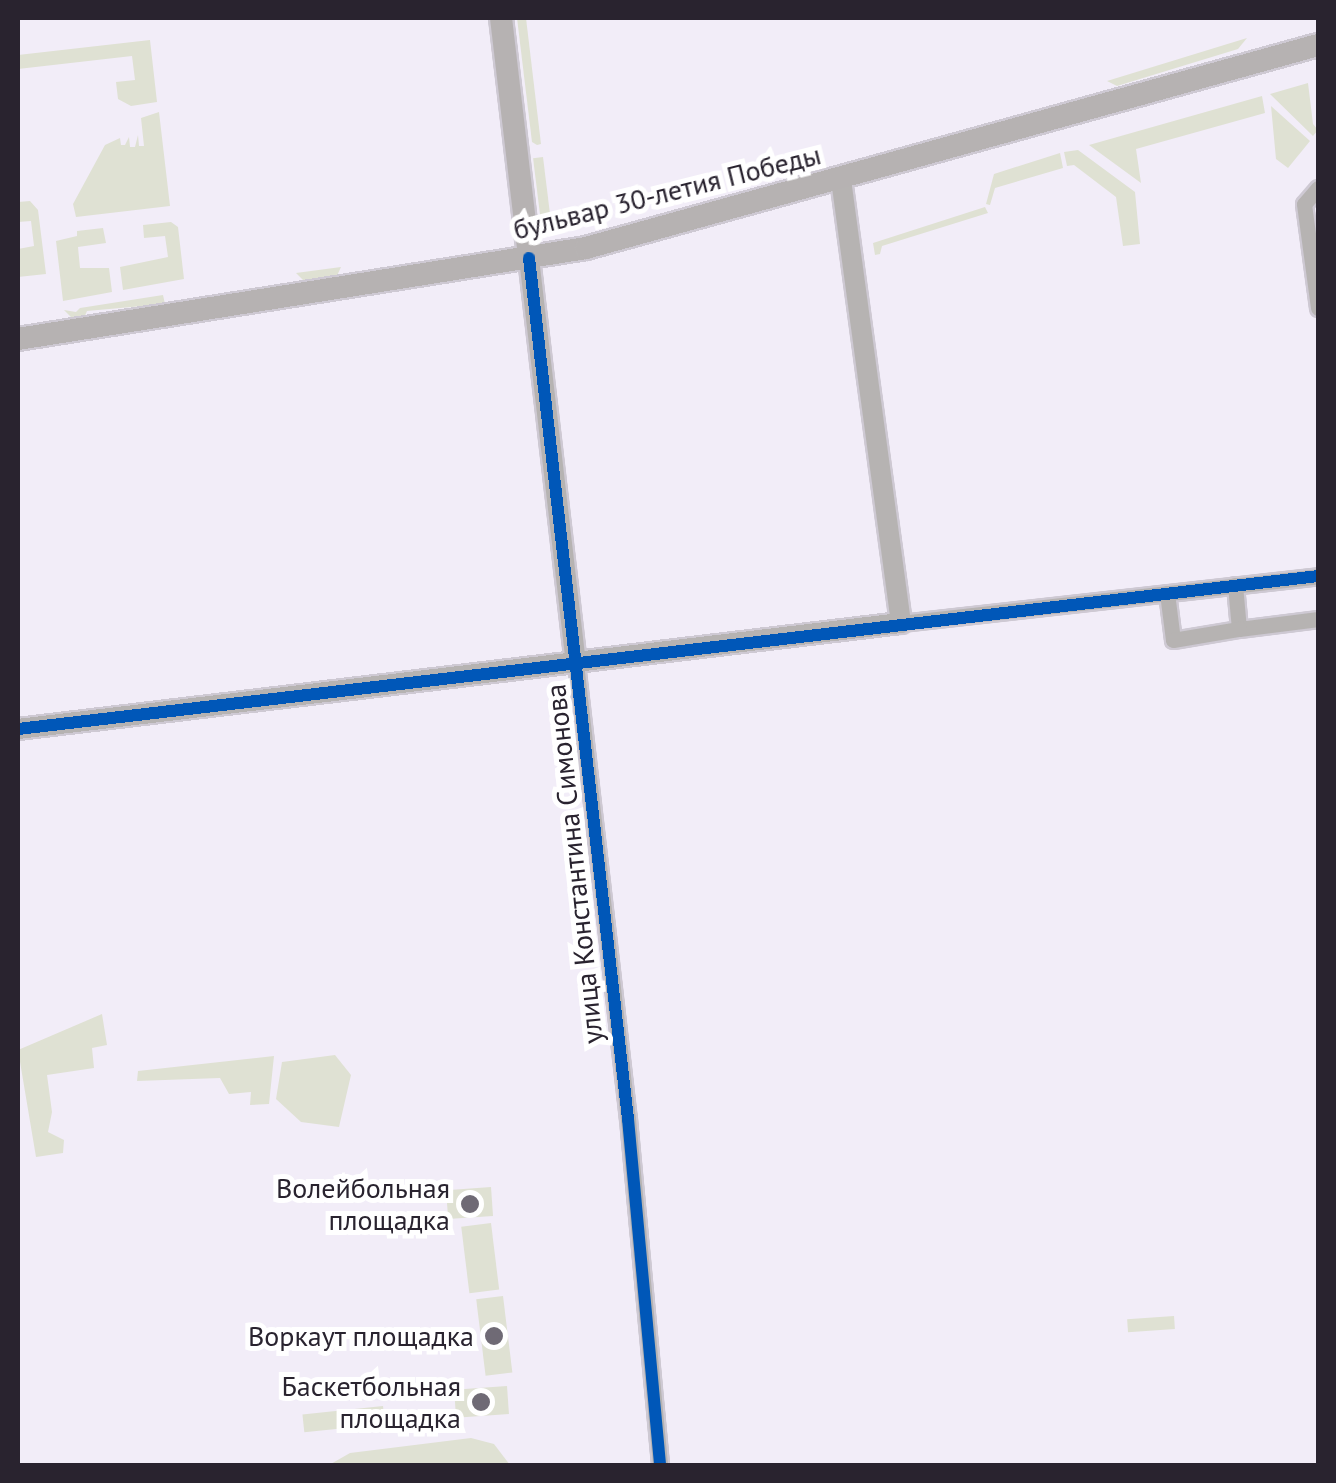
<!DOCTYPE html>
<meta charset="utf-8">
<style>
body{margin:0}
#map{position:relative;width:1336px;height:1483px;overflow:hidden;background:#f2edf8;font-family:"PT Sans",sans-serif}
div>[style]{position:absolute}
.green>*{inset:0;background:#dfe1d3;transform-origin:0 0}
.roads{filter:drop-shadow(2px 0 #cec9d3) drop-shadow(-2px 0 #cec9d3) drop-shadow(0 2px #cec9d3) drop-shadow(0 -2px #cec9d3)}
.minor>*{height:15px;margin:-7.5px;padding:0 7.5px;transform-origin:7.5px;border-radius:7.5px;background:#b6b3b2}
.tertiary>*{height:20px;margin:-10px;padding:0 10px;transform-origin:10px;border-radius:10px;background:#b6b3b2}
.secondary>*{height:22px;margin:-11px;padding:0 11px;transform-origin:11px;border-radius:11px;background:#b6b2b2}
.cycleway>*{height:12px;margin:-6px;padding:0 6px;transform-origin:6px;border-radius:6px;background:#0057b8}
.dots>*{width:28px;height:28px;translate:-50% -50%;box-sizing:border-box;border:5px solid #fff;border-radius:50%}
span{translate:-50% -50%;white-space:nowrap;text-align:center;line-height:1.15;-webkit-text-stroke:10px #fff;paint-order:stroke}
.street-label{font-size:28px;color:#29232f}
.poi-label{font-size:28px;color:#29232f}
.right{translate:-100% -50%;text-align:right}
.frame{position:absolute;inset:0;border:20px solid #29232f;pointer-events:none}
</style>
<div id="map">
<div class="green">
<i style="clip-path:polygon(517px 18px,526px 18px,541px 144px,537px 145px,532px 142px)"></i>
<i style="clip-path:polygon(1247px 38px,1238px 49px,1117px 86px,1107px 81px)"></i>
<i style="clip-path:polygon(150px 40px,157px 102px,131px 106px,118px 99px,116px 82px,135px 80px,132px 56px,18px 69px,18px 55px)"></i>
<i style="clip-path:polygon(1308px 83px,1313px 124px,1318px 130px,1313px 136px,1270px 94px)"></i>
<i style="clip-path:polygon(1262px 96px,1265px 113px,1136px 149px,1141px 183px,1089px 145px)"></i>
<i style="clip-path:polygon(1271px 106px,1310px 141px,1288px 168px,1276px 159px)"></i>
<i style="clip-path:polygon(159px 112px,170px 206px,76px 217px,73px 204px,105px 145px,120px 138px,121px 145px,125px 145px,129px 137px,130px 147px,135px 147px,138px 135px,139px 146px,144px 146px,141px 118px)"></i>
<i style="clip-path:polygon(1078px 150px,1135px 192px,1140px 244px,1123px 246px,1116px 197px,1074px 165px,1067px 166px,1064px 152px)"></i>
<i style="clip-path:polygon(1060px 153px,1063px 168px,995px 188px,990px 205px,986px 204px,994px 174px)"></i>
<i style="left:543px;top:157px;width:63px;height:10px;rotate:83deg"></i>
<i style="clip-path:polygon(30px 201px,38px 210px,46px 274px,18px 277px,18px 249px,34px 246px,31px 221px,18px 222px,18px 202px)"></i>
<i style="clip-path:polygon(985px 207px,988px 213px,882px 246px,880px 254px,875px 255px,873px 243px)"></i>
<i style="clip-path:polygon(171px 222px,178px 227px,184px 279px,123px 290px,120px 267px,168px 257px,165px 236px,144px 238px,143px 225px)"></i>
<i style="clip-path:polygon(103px 228px,106px 243px,78px 247px,80px 268px,109px 268px,112px 292px,63px 301px,56px 241px,77px 236px,77px 231px)"></i>
<i style="clip-path:polygon(341px 267px,336px 278px,305px 282px,296px 273px)"></i>
<i style="clip-path:polygon(163px 295px,165px 304px,87px 311px,84px 318px,74px 320px,64px 310px,76px 312px,80px 308px)"></i>
<i style="clip-path:polygon(102px 1014px,107px 1045px,92px 1048px,94px 1068px,47px 1075px,52px 1112px,48px 1132px,64px 1140px,63px 1153px,36px 1157px,18px 1050px)"></i>
<i style="clip-path:polygon(335px 1055px,351px 1075px,339px 1127px,301px 1122px,276px 1099px,282px 1062px)"></i>
<i style="clip-path:polygon(274px 1056px,269px 1104px,250px 1105px,251px 1092px,229px 1094px,220px 1078px,137px 1081px,138px 1071px)"></i>
<i style="left:491px;top:1187px;width:29px;height:45px;rotate:86deg"></i>
<i style="left:491px;top:1223px;width:67px;height:30px;rotate:83deg"></i>
<i style="left:503px;top:1296px;width:77px;height:27px;rotate:83deg"></i>
<i style="left:1174px;top:1316px;width:13px;height:47px;rotate:86deg"></i>
<i style="left:507px;top:1386px;width:28px;height:53px;rotate:86deg"></i>
<i style="left:383px;top:1406px;width:18px;height:81px;rotate:84deg"></i>
<i style="clip-path:polygon(471px 1438px,494px 1444px,510px 1465px,329px 1465px,350px 1453px)"></i>
</div>
<div class="roads">
<div class="minor">
<i style="left:1318px;top:188px;width:21px;rotate:131deg"></i>
<i style="left:1304px;top:204px;width:105px;rotate:82.3deg"></i>
<i style="left:1235px;top:585px;width:44px;rotate:84.8deg"></i>
<i style="left:1239px;top:629px;width:80px;rotate:-7.2deg"></i>
<i style="left:1167px;top:593px;width:47px;rotate:82.7deg"></i>
<i style="left:1173px;top:640px;width:67px;rotate:-9.5deg"></i>
<i style="left:901px;top:623px;width:420px;rotate:-6.4deg"></i>
<i style="left:576px;top:663px;width:459px;rotate:83.5deg"></i>
<i style="left:628px;top:1119px;width:348px;rotate:84.7deg"></i>
</div>
<div class="tertiary">
<i style="left:529px;top:258px;width:408px;rotate:83.4deg"></i>
<i style="left:18px;top:729px;width:889px;rotate:-6.85deg"></i>
<i style="left:901px;top:623px;width:446px;rotate:-97.7deg"></i>
</div>
<div class="secondary">
<i style="left:501px;top:18px;width:242px;rotate:83.3deg"></i>
<i style="left:18px;top:339px;width:575px;rotate:-9.1deg"></i>
<i style="left:586px;top:248px;width:760px;rotate:-15.5deg"></i>
</div>
</div>
<div class="cycleway">
<i style="left:529px;top:258px;width:867px;rotate:83.44deg"></i>
<i style="left:628px;top:1119px;width:348px;rotate:84.7deg"></i>
<i style="left:18px;top:729px;width:1309px;rotate:-6.71deg"></i>
</div>
<div class="dots">
<i style="left:470px;top:1204px;background:#6f6a75"></i>
<i style="left:494px;top:1336px;background:#6f6a75"></i>
<i style="left:481px;top:1402px;background:#6f6a75"></i>
</div>
<div class="street-label">
<span style="left:667px;top:192px;rotate:-14deg">бульвар 30-летия Победы</span>
<span style="left:574px;top:864px;rotate:-96deg">улица Константина Симонова</span>
</div>
<div class="poi-label">
<span class="right" style="left:450px;top:1204px">Волейбольная<br>площадка</span>
<span class="right" style="left:474px;top:1336px">Воркаут площадка</span>
<span class="right" style="left:461px;top:1402px">Баскетбольная<br>площадка</span>
</div>
<div class="frame"></div>
</div>
